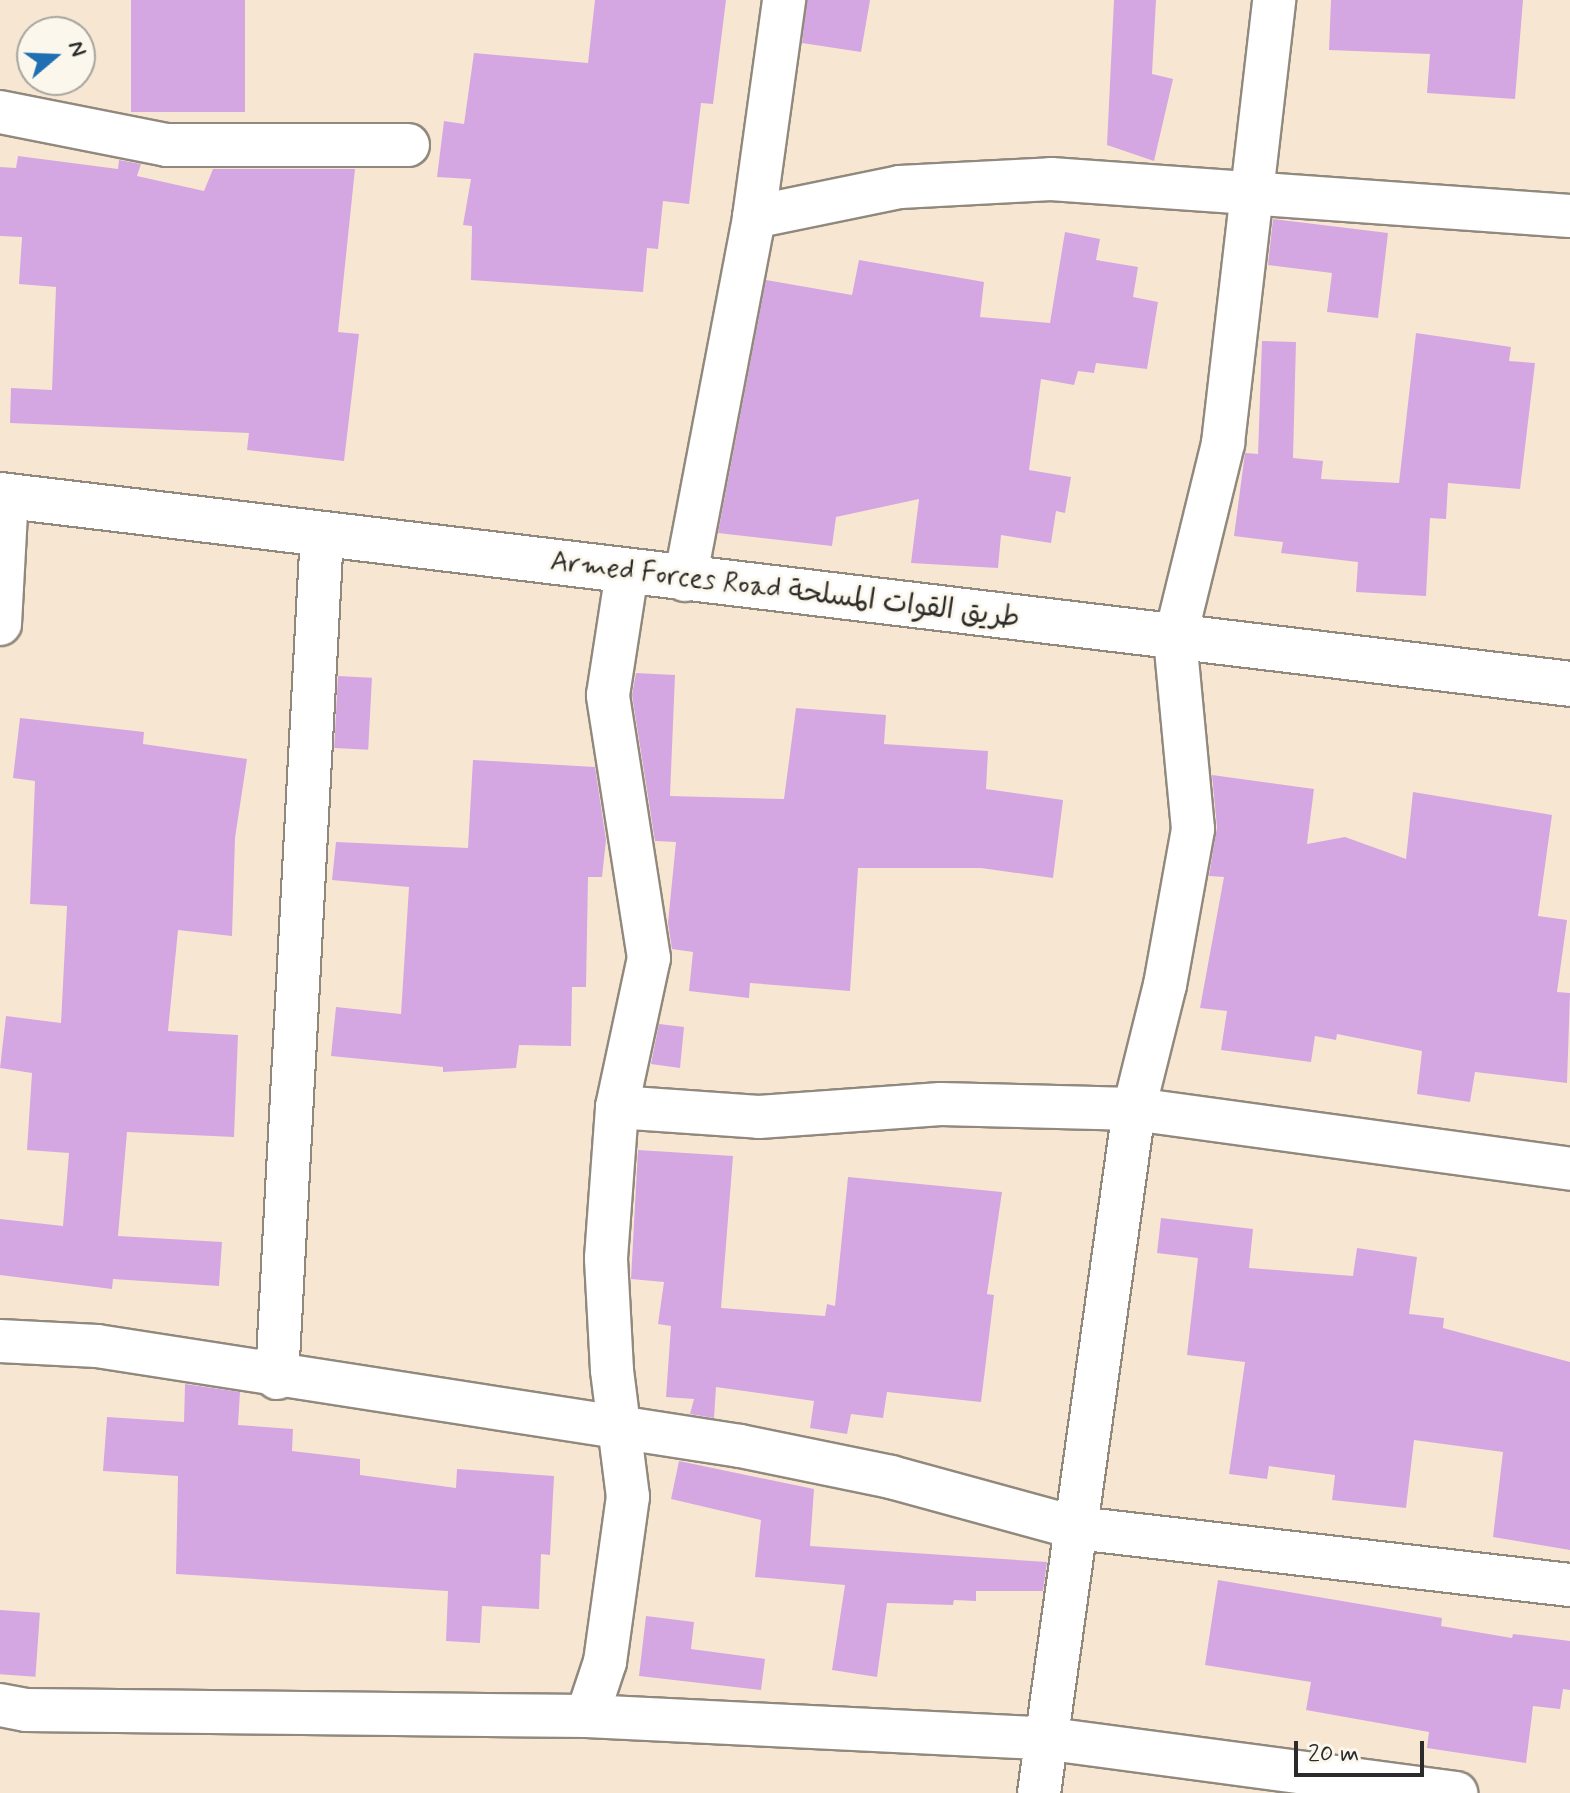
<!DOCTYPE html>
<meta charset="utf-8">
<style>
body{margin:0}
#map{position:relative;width:1570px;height:1793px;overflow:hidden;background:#f7e7d2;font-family:Mynerve,"Playpen Sans Arabic",sans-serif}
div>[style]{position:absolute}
.building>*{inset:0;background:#d4a7e2;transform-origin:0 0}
.roads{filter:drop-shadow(2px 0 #91897e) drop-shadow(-2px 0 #91897e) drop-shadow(0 2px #91897e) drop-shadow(0 -2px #91897e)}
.minor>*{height:42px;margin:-21px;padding:0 21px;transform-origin:21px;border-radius:21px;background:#fff}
.tertiary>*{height:44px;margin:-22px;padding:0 22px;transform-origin:22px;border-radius:22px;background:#fff}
span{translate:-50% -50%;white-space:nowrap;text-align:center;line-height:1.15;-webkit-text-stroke:6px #fbf7ec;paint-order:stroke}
.street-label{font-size:28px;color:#2b2b2b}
.north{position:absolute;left:16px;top:16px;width:80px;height:80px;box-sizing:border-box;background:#fbf7ec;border:2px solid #a8a59f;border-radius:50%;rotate:71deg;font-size:22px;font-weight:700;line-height:32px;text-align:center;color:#2b2b2b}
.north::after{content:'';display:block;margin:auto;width:28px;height:36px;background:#1f6fb2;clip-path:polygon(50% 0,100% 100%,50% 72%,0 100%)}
.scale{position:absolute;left:1294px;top:1741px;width:130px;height:36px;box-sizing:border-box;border:4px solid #2b2b2b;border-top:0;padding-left:10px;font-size:24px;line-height:28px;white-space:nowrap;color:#2b2b2b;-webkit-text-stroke:6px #fbf7ec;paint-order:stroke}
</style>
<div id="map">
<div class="building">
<i style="left:131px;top:0;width:114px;height:112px"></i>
<i style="clip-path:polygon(595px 0,726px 0,713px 104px,701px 103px,689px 204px,663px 201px,658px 249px,647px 248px,643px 292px,471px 280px,472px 226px,463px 225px,471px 179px,437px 177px,444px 121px,464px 124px,474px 53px,588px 63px)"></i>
<i style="clip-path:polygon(807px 0,870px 0,861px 52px,802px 43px)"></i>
<i style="clip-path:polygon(1114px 0,1156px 0,1152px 74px,1173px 79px,1154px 161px,1107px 145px)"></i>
<i style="clip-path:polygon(1331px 0,1523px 0,1515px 99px,1427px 93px,1430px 54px,1329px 50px)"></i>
<i style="clip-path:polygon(18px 156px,118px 169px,119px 160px,141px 164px,137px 176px,204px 191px,213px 169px,355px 169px,338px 332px,359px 334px,344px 461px,247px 450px,249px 433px,10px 423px,11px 388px,52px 390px,56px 287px,19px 284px,22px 237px,0 236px,0 167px,16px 168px)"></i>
<i style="clip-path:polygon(1273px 219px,1388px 233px,1378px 318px,1327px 312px,1332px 273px,1268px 265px)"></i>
<i style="clip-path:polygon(1065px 232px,1100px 239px,1096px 260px,1138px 267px,1133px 297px,1158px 302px,1147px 369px,1096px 363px,1094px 373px,1078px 371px,1074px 385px,1041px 379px,1029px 470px,1071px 477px,1065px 513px,1056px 511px,1051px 543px,1001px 535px,998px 568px,911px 563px,919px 499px,836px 517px,832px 546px,718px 533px,766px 280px,852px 295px,859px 260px,984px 282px,980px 317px,1050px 323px)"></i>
<i style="clip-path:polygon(1416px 333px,1511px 347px,1509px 361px,1535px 363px,1520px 489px,1448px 483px,1446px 519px,1430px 518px,1426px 596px,1356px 592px,1358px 562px,1281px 553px,1283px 542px,1234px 536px,1245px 453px,1258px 454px,1262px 341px,1296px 342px,1293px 458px,1323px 461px,1321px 479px,1399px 483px)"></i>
<i style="clip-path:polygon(636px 673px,675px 675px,670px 796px,784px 799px,796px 708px,886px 715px,884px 744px,988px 751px,986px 789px,1063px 800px,1053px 878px,981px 868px,858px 868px,850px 991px,750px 983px,749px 998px,689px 991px,693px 952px,672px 949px,668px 923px,676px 842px,655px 841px,632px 695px)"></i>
<i style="left:338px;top:676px;width:34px;height:72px;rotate:3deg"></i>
<i style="clip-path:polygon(20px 718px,144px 732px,143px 744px,247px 759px,235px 838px,232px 936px,178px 930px,168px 1031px,238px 1035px,234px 1137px,127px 1132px,118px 1236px,222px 1242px,219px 1286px,113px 1279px,112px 1289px,0 1275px,0 1219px,63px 1226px,69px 1153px,27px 1150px,32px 1073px,0 1068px,6px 1016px,61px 1023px,67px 906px,30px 904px,35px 781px,13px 778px)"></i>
<i style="clip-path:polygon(473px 760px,595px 767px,606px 840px,602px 877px,588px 877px,586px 987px,572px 987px,571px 1046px,519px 1045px,516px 1068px,443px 1072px,443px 1067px,331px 1056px,336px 1007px,401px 1014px,409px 887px,332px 880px,336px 842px,468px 848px)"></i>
<i style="clip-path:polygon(1212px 775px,1314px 789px,1307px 844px,1345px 837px,1406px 859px,1413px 792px,1552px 815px,1538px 916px,1567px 920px,1557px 992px,1570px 993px,1567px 1083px,1475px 1072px,1470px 1102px,1417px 1094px,1422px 1051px,1337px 1034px,1336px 1040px,1315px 1036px,1311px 1062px,1221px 1050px,1227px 1011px,1200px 1008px,1224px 877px,1209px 876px,1217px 827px)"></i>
<i style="clip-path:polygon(659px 1024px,684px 1027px,680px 1068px,651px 1064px)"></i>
<i style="clip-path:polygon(638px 1150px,733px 1156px,721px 1308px,825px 1316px,827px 1304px,835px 1306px,848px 1177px,1002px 1192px,987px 1294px,994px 1295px,981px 1402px,887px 1392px,883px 1418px,851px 1414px,847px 1434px,810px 1428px,814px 1401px,716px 1387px,714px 1418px,690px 1414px,694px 1399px,666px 1397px,671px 1326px,658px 1324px,664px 1282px,631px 1279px)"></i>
<i style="clip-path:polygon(1161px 1218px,1253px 1229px,1249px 1268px,1353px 1276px,1357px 1248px,1417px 1257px,1409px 1314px,1444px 1318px,1443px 1328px,1570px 1362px,1570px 1550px,1493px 1537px,1503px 1452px,1414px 1440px,1406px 1508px,1332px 1500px,1335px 1475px,1269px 1466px,1267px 1479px,1229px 1474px,1245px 1362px,1187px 1355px,1198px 1258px,1157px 1253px)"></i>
<i style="clip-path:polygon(185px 1384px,240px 1392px,238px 1425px,293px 1429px,292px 1451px,360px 1459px,360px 1475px,456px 1488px,457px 1469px,554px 1476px,550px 1555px,541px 1554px,539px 1609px,482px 1606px,480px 1643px,446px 1641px,448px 1591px,176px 1574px,178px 1476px,103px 1471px,107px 1417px,184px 1422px)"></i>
<i style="clip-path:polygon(679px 1461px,814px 1489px,810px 1546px,1047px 1562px,1043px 1591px,976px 1591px,976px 1601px,954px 1600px,953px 1605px,887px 1603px,877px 1677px,832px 1670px,845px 1585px,755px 1577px,761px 1520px,671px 1499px)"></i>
<i style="clip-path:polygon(1218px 1580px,1442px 1618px,1441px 1626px,1512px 1638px,1513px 1634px,1570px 1641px,1570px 1690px,1563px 1689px,1560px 1709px,1533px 1706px,1526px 1763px,1427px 1748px,1429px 1732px,1306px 1710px,1311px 1682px,1205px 1665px)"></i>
<i style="left:0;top:1610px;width:40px;height:64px;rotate:4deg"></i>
<i style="clip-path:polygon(646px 1616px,694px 1622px,691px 1649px,765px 1659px,761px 1690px,639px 1676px)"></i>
</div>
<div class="roads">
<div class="minor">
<i style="left:0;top:112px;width:170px;rotate:11.2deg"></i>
<i style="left:167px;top:145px;width:241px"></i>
<i style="left:754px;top:217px;width:149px;rotate:-11.6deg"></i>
<i style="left:900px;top:187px;width:151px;rotate:-3deg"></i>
<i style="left:1051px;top:179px;width:520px;rotate:4.08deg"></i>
<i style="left:685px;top:580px;width:369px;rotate:-79.2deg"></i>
<i style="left:754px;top:217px;width:219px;rotate:-82.1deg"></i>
<i style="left:0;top:624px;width:128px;rotate:-86.9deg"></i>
<i style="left:617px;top:1107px;width:142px;rotate:4deg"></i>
<i style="left:759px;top:1117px;width:182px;rotate:-4.1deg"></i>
<i style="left:941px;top:1104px;width:193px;rotate:1.5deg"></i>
<i style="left:1134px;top:1109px;width:440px;rotate:7.8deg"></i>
<i style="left:0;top:1341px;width:97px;rotate:3deg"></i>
<i style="left:97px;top:1346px;width:651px;rotate:8.84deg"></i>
<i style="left:740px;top:1446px;width:154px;rotate:11.6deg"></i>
<i style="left:891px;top:1477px;width:193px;rotate:15.3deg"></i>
<i style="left:1077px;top:1528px;width:496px;rotate:6.6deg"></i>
<i style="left:277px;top:1378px;width:846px;rotate:-86.95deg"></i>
<i style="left:0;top:1705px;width:26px;rotate:11deg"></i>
<i style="left:26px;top:1710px;width:561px;rotate:0.61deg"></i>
<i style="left:587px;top:1716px;width:457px;rotate:2.8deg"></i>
<i style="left:1043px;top:1738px;width:417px;rotate:7.6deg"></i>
<i style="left:587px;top:1716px;width:57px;rotate:-71.6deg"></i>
<i style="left:605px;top:1662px;width:167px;rotate:-82.1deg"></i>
<i style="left:628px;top:1497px;width:128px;rotate:-97.2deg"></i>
<i style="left:612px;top:1370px;width:112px;rotate:-93.1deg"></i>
<i style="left:606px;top:1258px;width:151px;rotate:-85.8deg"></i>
<i style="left:617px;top:1107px;width:152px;rotate:-77.9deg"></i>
<i style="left:649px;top:958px;width:266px;rotate:-98.9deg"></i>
<i style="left:608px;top:695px;width:124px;rotate:-81.2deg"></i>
<i style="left:1039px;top:1793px;width:691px;rotate:-82.09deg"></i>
<i style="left:1134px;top:1109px;width:128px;rotate:-76deg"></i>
<i style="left:1165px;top:985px;width:158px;rotate:-79.8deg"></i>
<i style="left:1193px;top:829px;width:191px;rotate:-95.4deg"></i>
<i style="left:1175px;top:639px;width:202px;rotate:-76.2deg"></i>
<i style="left:1223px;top:443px;width:446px;rotate:-83.4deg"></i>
</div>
<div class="tertiary">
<i style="left:0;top:495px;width:1581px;rotate:6.86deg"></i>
</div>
</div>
<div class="street-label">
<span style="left:785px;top:591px;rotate:7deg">Armed Forces Road طريق القوات المسلحة</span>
</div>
<div class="north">N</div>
<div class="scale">20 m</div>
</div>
